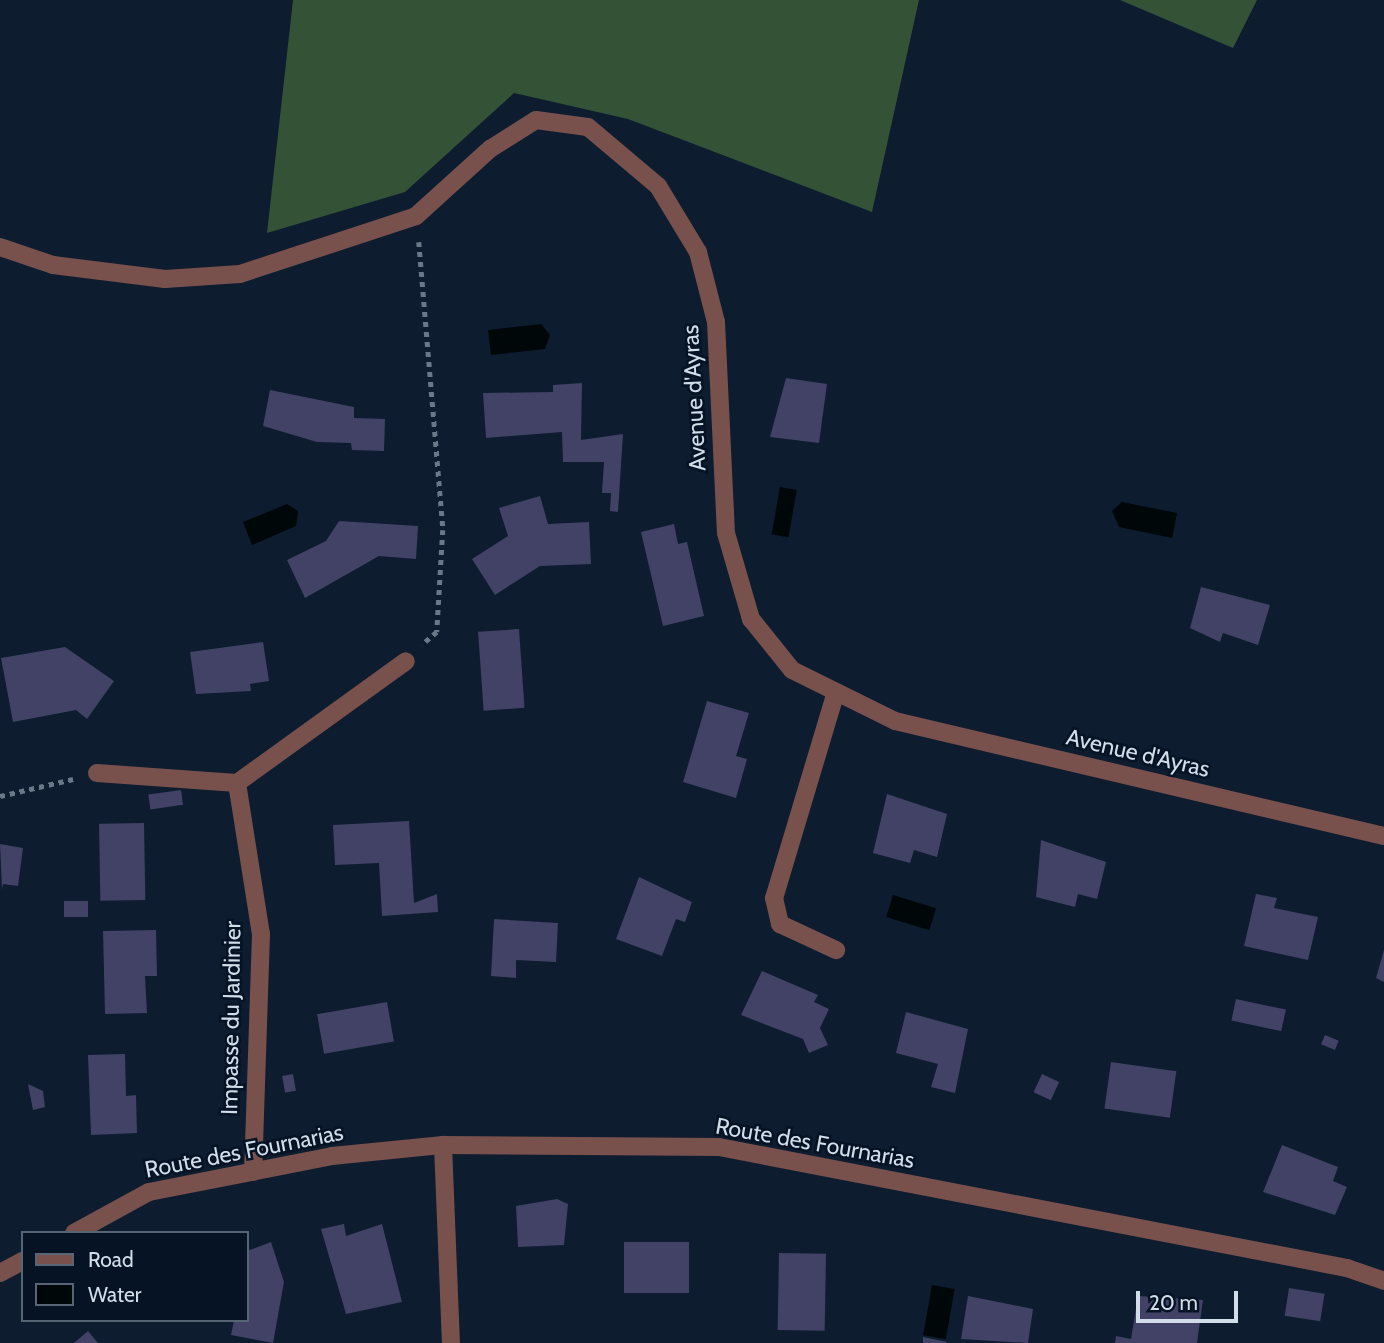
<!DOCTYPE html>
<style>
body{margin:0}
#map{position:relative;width:1384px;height:1343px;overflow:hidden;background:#0d1c2f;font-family:Cabin,sans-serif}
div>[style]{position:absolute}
.forest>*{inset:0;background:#345236}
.water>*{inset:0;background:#000709;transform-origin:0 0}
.building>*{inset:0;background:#414265;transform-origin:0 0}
.path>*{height:4.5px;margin-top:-2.25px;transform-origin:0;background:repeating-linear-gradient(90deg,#6b7888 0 5px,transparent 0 10px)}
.minor>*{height:18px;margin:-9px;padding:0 9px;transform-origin:9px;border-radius:9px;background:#78514d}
span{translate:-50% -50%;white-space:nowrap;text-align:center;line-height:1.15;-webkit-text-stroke:5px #051325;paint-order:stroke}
.street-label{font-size:23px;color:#d2ddea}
.legend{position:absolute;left:21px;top:1231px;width:228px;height:91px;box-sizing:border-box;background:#051325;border:2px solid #576474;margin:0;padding:9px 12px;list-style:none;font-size:21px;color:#d2ddea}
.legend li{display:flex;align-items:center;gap:14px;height:35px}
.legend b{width:35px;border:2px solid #576474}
.scale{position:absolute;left:1136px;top:1291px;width:102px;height:32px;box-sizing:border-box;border:4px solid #d2ddea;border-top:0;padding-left:9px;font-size:21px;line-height:24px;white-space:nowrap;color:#d2ddea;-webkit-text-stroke:5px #051325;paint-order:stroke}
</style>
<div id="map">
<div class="forest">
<i style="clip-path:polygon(293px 0,919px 0,872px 212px,628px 119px,514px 93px,405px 192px,267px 233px)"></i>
<i style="clip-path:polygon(1120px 0,1257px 0,1233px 48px)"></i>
</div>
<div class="water">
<i style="clip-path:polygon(541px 324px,550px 335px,545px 349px,491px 355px,488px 330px)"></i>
<i style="left:780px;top:487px;width:17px;height:48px;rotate:10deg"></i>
<i style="clip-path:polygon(1122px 502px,1177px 513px,1172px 538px,1119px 527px,1112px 511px)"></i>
<i style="clip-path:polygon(287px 504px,298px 511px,296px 526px,252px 545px,243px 522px)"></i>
<i style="left:893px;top:895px;width:45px;height:23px;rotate:17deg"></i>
<i style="left:932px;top:1285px;width:23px;height:51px;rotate:10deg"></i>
</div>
<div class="building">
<i style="clip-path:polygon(786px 378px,827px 384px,819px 443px,770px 437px)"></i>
<i style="clip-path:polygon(582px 383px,581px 440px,623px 434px,618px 512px,610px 511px,611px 493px,602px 493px,604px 462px,563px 462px,562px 432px,486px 438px,483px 393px,553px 392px,553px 385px)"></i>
<i style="clip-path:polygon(270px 390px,354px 407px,354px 418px,385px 419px,384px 451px,352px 450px,351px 443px,317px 442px,263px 426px)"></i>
<i style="clip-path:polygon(540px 496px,548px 524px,589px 522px,591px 564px,540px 566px,495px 595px,472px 559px,508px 536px,499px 508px)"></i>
<i style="clip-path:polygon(339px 521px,418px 526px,416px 559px,379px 556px,305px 598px,287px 560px,326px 541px)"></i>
<i style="clip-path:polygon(674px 524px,678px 544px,687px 542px,704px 616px,663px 626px,641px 532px)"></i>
<i style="clip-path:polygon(1201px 587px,1270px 605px,1258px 645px,1223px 633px,1220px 642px,1190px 628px)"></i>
<i style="left:519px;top:629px;width:79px;height:41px;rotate:86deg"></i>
<i style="clip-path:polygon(263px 642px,269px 681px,250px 684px,251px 691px,196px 694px,190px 652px)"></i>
<i style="clip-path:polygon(65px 647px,114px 681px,87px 719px,76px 710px,13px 722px,1px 658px)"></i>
<i style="clip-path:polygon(707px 701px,749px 713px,736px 756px,747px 759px,736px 798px,683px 782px)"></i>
<i style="left:181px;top:790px;width:15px;height:33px;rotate:82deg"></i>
<i style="clip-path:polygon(887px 794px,947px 814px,937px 857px,914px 850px,910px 863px,873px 853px)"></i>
<i style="clip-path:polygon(409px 821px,414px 903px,437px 894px,438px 912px,382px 916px,379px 863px,335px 865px,333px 825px)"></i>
<i style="left:144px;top:823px;width:77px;height:45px;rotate:89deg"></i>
<i style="clip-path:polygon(1041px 840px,1106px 862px,1097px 899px,1078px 894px,1075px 907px,1036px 897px)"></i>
<i style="clip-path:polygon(0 844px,23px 848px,18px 886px,3px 884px,2px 890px)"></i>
<i style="clip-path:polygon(639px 877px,692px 902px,685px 922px,676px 919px,662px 956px,616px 939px)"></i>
<i style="clip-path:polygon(1256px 894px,1277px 898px,1274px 908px,1318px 917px,1308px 960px,1244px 946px)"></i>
<i style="left:88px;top:901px;width:16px;height:24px;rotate:90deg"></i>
<i style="clip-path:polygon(494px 919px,558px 923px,556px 962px,516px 960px,516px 978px,491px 976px)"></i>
<i style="clip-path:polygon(156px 930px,157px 976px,145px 976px,147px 1013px,105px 1014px,103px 931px)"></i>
<i style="clip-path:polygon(1384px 950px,1384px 982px,1376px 978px)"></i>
<i style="clip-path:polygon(762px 971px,818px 995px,814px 1002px,829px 1009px,820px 1028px,828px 1045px,809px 1053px,803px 1039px,741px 1015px)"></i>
<i style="left:1236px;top:999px;width:51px;height:22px;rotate:12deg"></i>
<i style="left:387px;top:1002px;width:40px;height:71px;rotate:80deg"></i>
<i style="clip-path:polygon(906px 1012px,968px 1029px,955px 1093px,931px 1087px,938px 1064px,896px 1053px)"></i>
<i style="left:1325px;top:1035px;width:15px;height:10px;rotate:23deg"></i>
<i style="clip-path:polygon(125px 1054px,126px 1096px,136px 1095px,137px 1133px,91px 1135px,88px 1055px)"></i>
<i style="left:1111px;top:1062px;width:66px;height:47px;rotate:8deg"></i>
<i style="left:293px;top:1074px;width:17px;height:11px;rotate:80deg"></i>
<i style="left:1042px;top:1074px;width:19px;height:20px;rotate:25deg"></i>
<i style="clip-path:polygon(28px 1084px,43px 1091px,45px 1107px,33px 1110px)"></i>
<i style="clip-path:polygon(1282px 1145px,1338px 1167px,1333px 1181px,1347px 1187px,1335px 1215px,1263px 1192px)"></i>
<i style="clip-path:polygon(557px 1199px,568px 1204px,564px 1245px,518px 1247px,516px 1206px)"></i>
<i style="clip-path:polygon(344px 1224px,346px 1236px,382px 1224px,402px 1302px,346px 1314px,321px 1229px)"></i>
<i style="clip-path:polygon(271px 1242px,284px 1282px,273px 1343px,231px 1335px,234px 1320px,247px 1320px,247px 1251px)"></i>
<i style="left:689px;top:1242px;width:51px;height:65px;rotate:90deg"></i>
<i style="left:779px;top:1253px;width:47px;height:77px;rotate:1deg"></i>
<i style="left:1289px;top:1288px;width:36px;height:28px;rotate:9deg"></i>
<i style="clip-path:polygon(968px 1296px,1033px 1309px,1028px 1343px,961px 1339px)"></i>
<i style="clip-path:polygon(1138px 1296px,1203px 1300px,1197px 1343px,1115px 1343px,1116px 1336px,1131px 1339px)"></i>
<i style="clip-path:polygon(88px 1331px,98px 1343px,74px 1343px)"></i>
<i style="clip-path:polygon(923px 1337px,947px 1342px,946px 1343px,923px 1343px)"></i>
</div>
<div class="path">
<i style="left:419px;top:242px;width:289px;rotate:85.2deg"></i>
<i style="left:443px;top:530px;width:102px;rotate:93.4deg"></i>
<i style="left:437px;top:632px;width:20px;rotate:139deg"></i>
<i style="left:0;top:796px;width:75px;rotate:-13.1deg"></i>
</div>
<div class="minor">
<i style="left:0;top:247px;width:56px;rotate:18.8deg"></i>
<i style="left:53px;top:265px;width:113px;rotate:7.1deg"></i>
<i style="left:165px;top:279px;width:75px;rotate:-3.8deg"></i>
<i style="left:240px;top:274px;width:185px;rotate:-18.2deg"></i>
<i style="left:416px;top:216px;width:100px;rotate:-42.2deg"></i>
<i style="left:490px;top:149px;width:54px;rotate:-32.2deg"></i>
<i style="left:536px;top:120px;width:52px;rotate:7.7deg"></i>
<i style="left:588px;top:127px;width:92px;rotate:40.1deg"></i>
<i style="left:658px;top:186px;width:77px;rotate:58.8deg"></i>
<i style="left:698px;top:252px;width:72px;rotate:75.6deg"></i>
<i style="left:716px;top:322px;width:211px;rotate:87.3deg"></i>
<i style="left:726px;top:533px;width:90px;rotate:73.8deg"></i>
<i style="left:751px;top:619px;width:65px;rotate:51.2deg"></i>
<i style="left:792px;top:670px;width:115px;rotate:26.3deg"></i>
<i style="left:895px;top:721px;width:502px;rotate:13.23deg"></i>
<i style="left:835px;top:695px;width:212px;rotate:106.7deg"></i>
<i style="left:774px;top:898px;width:27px;rotate:77deg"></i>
<i style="left:780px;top:924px;width:62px;rotate:24.9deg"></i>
<i style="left:97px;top:773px;width:140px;rotate:4.1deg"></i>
<i style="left:237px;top:783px;width:208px;rotate:-35.8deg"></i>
<i style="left:237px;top:783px;width:153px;rotate:81deg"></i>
<i style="left:261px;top:934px;width:238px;rotate:91.9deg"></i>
<i style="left:443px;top:1145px;width:198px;rotate:87.7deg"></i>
<i style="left:74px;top:1233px;width:85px;rotate:-28.7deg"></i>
<i style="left:149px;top:1192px;width:187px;rotate:-11.1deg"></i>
<i style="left:332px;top:1156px;width:112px;rotate:-5.7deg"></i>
<i style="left:443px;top:1145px;width:276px;rotate:0.4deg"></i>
<i style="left:719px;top:1147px;width:640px;rotate:10.91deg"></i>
<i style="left:1347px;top:1268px;width:39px;rotate:19deg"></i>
<i style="left:0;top:1273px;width:26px;rotate:-28deg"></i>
</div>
<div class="street-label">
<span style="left:694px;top:398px;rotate:-93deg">Avenue d'Ayras</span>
<span style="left:1138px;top:753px;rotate:13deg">Avenue d'Ayras</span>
<span style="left:231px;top:1018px;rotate:-89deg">Impasse du Jardinier</span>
<span style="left:815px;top:1143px;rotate:10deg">Route des Fournarias</span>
<span style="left:244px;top:1151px;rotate:-11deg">Route des Fournarias</span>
</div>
<ul class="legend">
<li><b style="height:9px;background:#78514d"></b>Road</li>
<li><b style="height:19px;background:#000709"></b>Water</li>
</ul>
<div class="scale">20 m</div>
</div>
